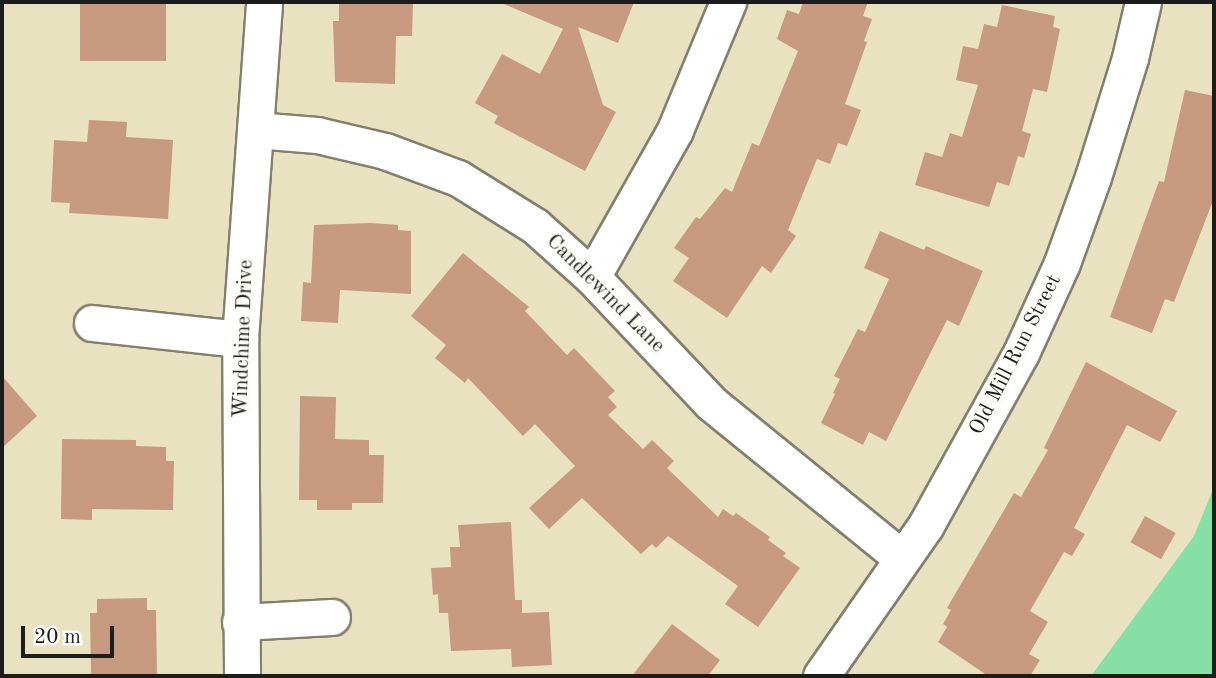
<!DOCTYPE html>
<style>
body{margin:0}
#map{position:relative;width:1216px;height:678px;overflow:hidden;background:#e9e2c1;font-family:"Old Standard TT",serif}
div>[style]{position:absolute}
.green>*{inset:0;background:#86e0a6}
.building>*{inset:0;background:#c7997f;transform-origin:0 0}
.roads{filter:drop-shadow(2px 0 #827f6e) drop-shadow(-2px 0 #827f6e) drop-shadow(0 2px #827f6e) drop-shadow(0 -2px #827f6e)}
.street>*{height:35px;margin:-17.5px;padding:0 17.5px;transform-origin:17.5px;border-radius:17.5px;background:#fff}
span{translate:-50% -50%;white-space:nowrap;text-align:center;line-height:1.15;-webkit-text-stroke:7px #fdfcf7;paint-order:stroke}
.street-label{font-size:21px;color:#1c1c1c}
.frame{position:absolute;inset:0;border:4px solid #1c1c1c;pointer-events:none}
.scale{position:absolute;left:21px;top:626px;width:93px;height:32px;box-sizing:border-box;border:4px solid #1c1c1c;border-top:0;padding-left:9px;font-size:21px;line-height:24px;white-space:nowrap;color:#1c1c1c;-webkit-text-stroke:5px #fdfcf7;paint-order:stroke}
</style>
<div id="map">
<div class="green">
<i style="clip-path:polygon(1214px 487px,1214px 676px,1091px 676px,1194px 536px)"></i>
</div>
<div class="building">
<i style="left:80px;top:2px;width:86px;height:59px"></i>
<i style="clip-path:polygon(339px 2px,413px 2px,412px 36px,396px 36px,395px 84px,335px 82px,333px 21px,339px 21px)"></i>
<i style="clip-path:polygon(499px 2px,634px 2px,618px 43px,578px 27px,603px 105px,616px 112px,585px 171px,494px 123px,498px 116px,475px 103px,502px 54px,540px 74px,563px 29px)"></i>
<i style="clip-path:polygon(803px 2px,868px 2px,863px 16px,872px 19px,864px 41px,867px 42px,845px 104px,861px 110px,847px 146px,838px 143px,830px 164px,817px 159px,788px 230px,796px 236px,771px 273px,762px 266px,727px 318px,673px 281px,689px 258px,674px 248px,696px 217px,700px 219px,725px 188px,732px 192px,752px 143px,759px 146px,798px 51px,777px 39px,787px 10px,799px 14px)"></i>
<i style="clip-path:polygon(1002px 5px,1055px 16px,1053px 27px,1060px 29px,1047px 92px,1033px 89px,1022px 131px,1031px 134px,1024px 158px,1018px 156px,1009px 186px,997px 182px,989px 207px,915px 185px,925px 152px,942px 157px,950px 133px,962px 137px,978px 85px,956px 80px,963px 46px,978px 49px,984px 24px,997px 27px)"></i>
<i style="clip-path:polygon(1185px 90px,1214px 96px,1214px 198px,1174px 302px,1165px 299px,1152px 333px,1110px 317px,1159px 181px,1164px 182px)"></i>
<i style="clip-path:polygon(89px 120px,127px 122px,126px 137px,173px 140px,168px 219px,69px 213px,70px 203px,51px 202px,54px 140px,87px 142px)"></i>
<i style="clip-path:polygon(371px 223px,398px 225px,398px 230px,411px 231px,411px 294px,340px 290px,338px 323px,301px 321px,303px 282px,311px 283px,314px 225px)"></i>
<i style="clip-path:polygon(880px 231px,924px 250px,926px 246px,983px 271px,959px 326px,947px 320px,886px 441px,869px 432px,863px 445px,821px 423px,835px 394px,833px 393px,840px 379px,834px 376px,858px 329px,865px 332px,889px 279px,864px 268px)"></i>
<i style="clip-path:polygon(463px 253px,529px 307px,525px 311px,567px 355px,574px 348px,615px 391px,608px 397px,617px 407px,608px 415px,643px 449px,652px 440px,674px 461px,667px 468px,718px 517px,723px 509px,733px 516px,736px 513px,770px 537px,768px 540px,786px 553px,783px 556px,800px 568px,758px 627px,725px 604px,738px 586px,668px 536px,656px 548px,652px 544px,641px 554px,582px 498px,549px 529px,529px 508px,575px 466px,535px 424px,523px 436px,468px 378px,465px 383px,435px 358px,446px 345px,411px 316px)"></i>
<i style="clip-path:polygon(1086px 362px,1177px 411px,1160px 442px,1127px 425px,1074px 528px,1085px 534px,1072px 556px,1064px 552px,1030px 611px,1048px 622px,1029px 654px,1040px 660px,1030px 676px,988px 676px,938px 642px,947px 627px,943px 624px,951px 610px,947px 608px,1014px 493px,1021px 497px,1048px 450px,1044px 448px)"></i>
<i style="clip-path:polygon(2px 376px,37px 416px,2px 448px)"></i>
<i style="clip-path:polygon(300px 396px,336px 397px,335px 439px,369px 440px,369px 455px,384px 455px,383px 503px,352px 503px,352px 510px,317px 510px,317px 500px,299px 500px)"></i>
<i style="clip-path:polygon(62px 439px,136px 440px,136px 446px,166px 447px,166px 461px,174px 461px,173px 510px,92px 509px,92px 520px,61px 519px)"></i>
<i style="left:1145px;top:516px;width:35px;height:30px;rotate:29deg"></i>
<i style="clip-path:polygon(511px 522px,515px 600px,522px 600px,522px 613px,549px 612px,552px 665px,512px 667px,511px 649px,451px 651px,448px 613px,439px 613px,438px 594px,433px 595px,431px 568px,451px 567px,450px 547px,460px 547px,458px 525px)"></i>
<i style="clip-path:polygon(147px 598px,147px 610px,156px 610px,157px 676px,91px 676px,90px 613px,97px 613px,97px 599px)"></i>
<i style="clip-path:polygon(672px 624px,720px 660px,708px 676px,632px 676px)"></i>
</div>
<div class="roads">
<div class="street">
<i style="left:255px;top:130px;width:62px;rotate:4.6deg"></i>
<i style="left:317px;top:135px;width:70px;rotate:13.2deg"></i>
<i style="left:385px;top:151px;width:78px;rotate:20.3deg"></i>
<i style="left:458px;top:178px;width:91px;rotate:31.9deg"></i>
<i style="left:535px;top:226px;width:76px;rotate:41.8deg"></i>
<i style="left:592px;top:277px;width:173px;rotate:46.6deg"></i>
<i style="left:711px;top:403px;width:246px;rotate:39.1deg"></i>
<i style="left:592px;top:277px;width:169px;rotate:-60.5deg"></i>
<i style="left:675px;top:130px;width:139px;rotate:-67.5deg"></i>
<i style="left:92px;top:323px;width:149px;rotate:6.2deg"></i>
<i style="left:240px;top:622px;width:92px;rotate:-3.1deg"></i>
<i style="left:242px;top:676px;width:337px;rotate:-90.3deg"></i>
<i style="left:240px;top:339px;width:338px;rotate:-85.9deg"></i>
<i style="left:821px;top:676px;width:184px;rotate:-55.2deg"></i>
<i style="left:926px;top:525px;width:196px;rotate:-61.1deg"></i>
<i style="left:1021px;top:353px;width:99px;rotate:-65.5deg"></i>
<i style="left:1062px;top:263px;width:91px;rotate:-70.2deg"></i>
<i style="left:1093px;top:177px;width:125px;rotate:-72.7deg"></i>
<i style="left:1130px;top:58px;width:57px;rotate:-76.9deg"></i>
</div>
</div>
<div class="street-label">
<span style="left:605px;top:294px;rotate:45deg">Candlewind Lane</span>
<span style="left:244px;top:339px;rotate:-88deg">Windchime Drive</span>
<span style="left:1016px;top:355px;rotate:-63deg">Old Mill Run Street</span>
</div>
<div class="frame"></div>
<div class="scale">20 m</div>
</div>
